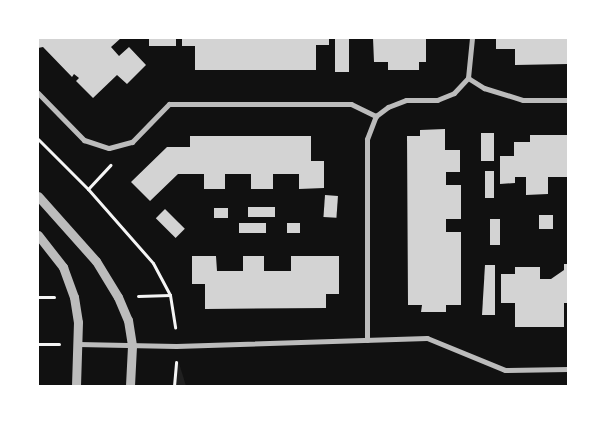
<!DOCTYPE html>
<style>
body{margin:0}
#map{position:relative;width:606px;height:424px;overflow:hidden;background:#111;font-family:"DejaVu Sans",sans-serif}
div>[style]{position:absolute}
.green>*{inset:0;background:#202020}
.building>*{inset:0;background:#d3d3d3;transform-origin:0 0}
.path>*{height:3px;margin:-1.5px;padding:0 1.5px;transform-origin:1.5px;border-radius:1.5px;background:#f5f5f5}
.minor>*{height:5px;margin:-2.5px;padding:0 2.5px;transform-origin:2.5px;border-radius:2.5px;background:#bcbcbc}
.tertiary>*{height:9px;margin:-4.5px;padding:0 4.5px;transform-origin:4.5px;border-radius:4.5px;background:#bcbcbc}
span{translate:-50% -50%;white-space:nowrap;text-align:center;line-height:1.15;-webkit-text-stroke:4px #fff;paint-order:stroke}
.frame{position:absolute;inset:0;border:39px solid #fff;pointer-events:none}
</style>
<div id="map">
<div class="green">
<i style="clip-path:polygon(178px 360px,186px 386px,174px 386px)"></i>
</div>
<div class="building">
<i style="clip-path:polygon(38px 38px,121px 38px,111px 47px,119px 56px,129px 47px,146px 65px,127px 84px,117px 75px,93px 98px,76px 81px,79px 78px,74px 74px,72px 77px,43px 47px,38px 48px)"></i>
<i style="left:149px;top:38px;width:27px;height:8px"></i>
<i style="clip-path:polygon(182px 38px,329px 38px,329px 45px,316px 45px,316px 70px,195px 70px,195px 46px,182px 46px)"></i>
<i style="left:335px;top:38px;width:14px;height:34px"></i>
<i style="clip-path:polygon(373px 38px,426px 38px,426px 62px,419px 62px,419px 70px,388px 70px,388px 62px,374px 62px)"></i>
<i style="clip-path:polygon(496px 38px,568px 38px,568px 64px,515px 65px,515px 49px,496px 49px)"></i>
<i style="clip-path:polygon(445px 129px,445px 150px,460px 150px,460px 172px,446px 172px,446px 185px,461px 185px,461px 219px,446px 219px,446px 232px,461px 232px,461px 305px,446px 305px,446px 312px,421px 312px,422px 305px,408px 305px,407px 136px,420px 136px,420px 130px)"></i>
<i style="left:481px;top:133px;width:13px;height:28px"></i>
<i style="clip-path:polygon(530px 135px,568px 135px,568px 177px,548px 177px,548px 194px,526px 195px,526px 177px,515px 177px,515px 183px,500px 184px,500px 156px,514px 156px,514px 142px,530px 142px)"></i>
<i style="clip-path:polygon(190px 136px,311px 136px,311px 161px,324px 161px,324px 188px,299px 189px,299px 174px,273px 174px,273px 189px,251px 189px,251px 174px,225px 174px,225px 189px,204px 189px,204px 174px,178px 174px,150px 201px,131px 182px,167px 147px,190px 147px)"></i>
<i style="left:485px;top:171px;width:9px;height:27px"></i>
<i style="left:325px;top:195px;width:13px;height:22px;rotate:4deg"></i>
<i style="left:275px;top:207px;width:10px;height:27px;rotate:90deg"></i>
<i style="left:214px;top:208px;width:14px;height:10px"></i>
<i style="left:165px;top:209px;width:28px;height:13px;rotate:45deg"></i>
<i style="left:539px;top:215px;width:14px;height:14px"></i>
<i style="left:490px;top:219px;width:10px;height:26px"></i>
<i style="left:239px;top:223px;width:27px;height:10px"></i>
<i style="left:287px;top:223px;width:13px;height:10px"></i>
<i style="clip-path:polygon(192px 256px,216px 256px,217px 271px,243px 271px,243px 256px,264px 256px,264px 271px,291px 271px,291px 256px,339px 256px,339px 294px,326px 294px,326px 308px,205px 309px,205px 284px,192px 284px)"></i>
<i style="clip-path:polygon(564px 264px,568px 264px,568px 303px,564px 303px,564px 327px,515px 327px,515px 303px,501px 303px,501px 274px,515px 274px,515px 267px,540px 267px,540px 279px,551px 279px,564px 270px)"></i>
<i style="clip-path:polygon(485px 265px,495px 265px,495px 315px,482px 315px)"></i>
</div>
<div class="path">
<i style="left:38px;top:139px;width:71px;rotate:45deg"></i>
<i style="left:88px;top:189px;width:98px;rotate:48.7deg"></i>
<i style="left:153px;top:263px;width:36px;rotate:62deg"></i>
<i style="left:170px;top:295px;width:33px;rotate:81deg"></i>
<i style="left:88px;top:189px;width:33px;rotate:-47deg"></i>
<i style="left:138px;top:296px;width:32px;rotate:-2deg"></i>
<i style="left:38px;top:297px;width:16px"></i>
<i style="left:38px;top:344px;width:21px"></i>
<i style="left:174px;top:386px;width:24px;rotate:-85deg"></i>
</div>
<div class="minor">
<i style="left:468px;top:78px;width:19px;rotate:32deg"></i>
<i style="left:484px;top:88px;width:41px;rotate:17.1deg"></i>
<i style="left:523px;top:100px;width:45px"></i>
<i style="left:38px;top:93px;width:66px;rotate:45.6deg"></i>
<i style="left:84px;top:140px;width:26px;rotate:18deg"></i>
<i style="left:109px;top:148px;width:24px;rotate:-15deg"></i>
<i style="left:132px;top:142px;width:53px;rotate:-45.8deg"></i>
<i style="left:169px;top:104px;width:182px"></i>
<i style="left:351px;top:104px;width:28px;rotate:26deg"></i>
<i style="left:367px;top:340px;width:201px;rotate:-90deg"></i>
<i style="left:367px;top:139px;width:25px;rotate:-69deg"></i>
<i style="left:376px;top:116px;width:15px;rotate:-37deg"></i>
<i style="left:388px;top:107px;width:19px;rotate:-21deg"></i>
<i style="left:406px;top:100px;width:31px"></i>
<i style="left:437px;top:100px;width:18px;rotate:-22deg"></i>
<i style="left:454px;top:93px;width:21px;rotate:-47deg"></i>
<i style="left:468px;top:78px;width:40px;rotate:-84.3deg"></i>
<i style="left:78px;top:344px;width:98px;rotate:1.2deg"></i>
<i style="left:176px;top:346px;width:251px;rotate:-1.8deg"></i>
<i style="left:427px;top:338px;width:84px;rotate:22.3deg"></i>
<i style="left:505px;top:370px;width:63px;rotate:-0.9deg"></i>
</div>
<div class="tertiary">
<i style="left:38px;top:196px;width:87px;rotate:48.3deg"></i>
<i style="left:96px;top:261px;width:42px;rotate:58.6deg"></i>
<i style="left:118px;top:297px;width:25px;rotate:67deg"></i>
<i style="left:128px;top:320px;width:26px;rotate:81deg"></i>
<i style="left:132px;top:346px;width:40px;rotate:92.9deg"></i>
<i style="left:38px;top:235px;width:41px;rotate:52deg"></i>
<i style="left:63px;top:267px;width:32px;rotate:70deg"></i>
<i style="left:74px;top:297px;width:25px;rotate:81deg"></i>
<i style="left:78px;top:322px;width:64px;rotate:91.8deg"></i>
</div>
<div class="frame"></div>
</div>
